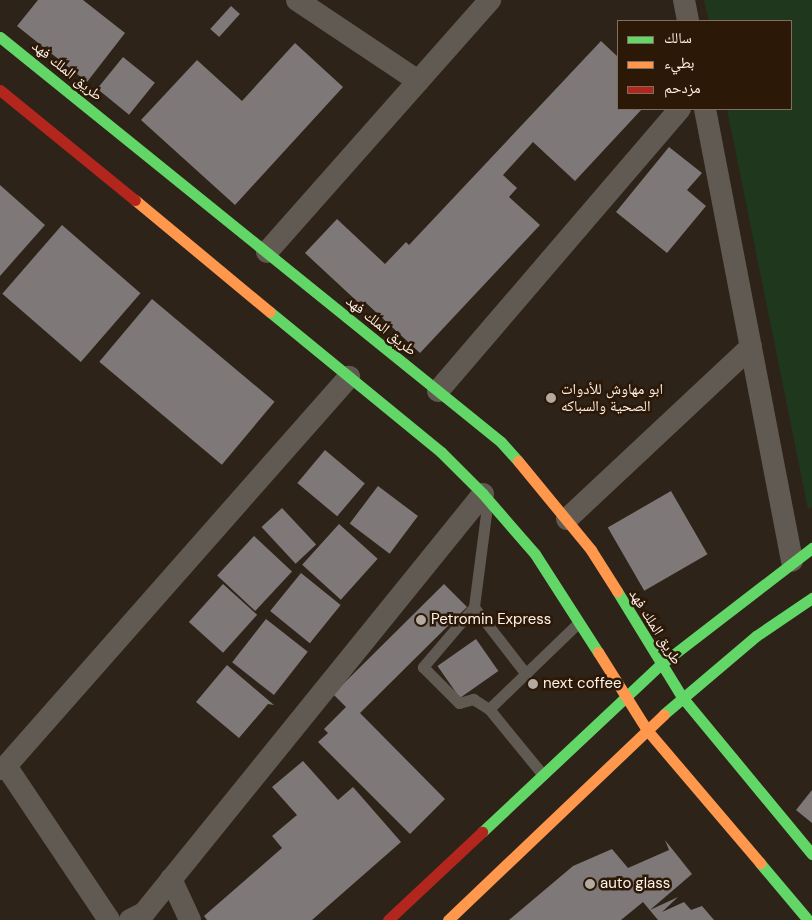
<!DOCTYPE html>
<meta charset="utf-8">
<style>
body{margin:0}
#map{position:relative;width:812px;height:920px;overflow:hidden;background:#2e2318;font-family:"DM Sans","Noto Naskh Arabic",sans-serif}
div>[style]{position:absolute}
.green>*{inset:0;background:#1f381d}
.building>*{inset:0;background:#7e7879;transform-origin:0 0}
.lane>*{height:11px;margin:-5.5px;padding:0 5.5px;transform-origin:5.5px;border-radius:5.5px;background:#605a52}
.street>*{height:22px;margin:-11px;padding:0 11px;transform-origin:11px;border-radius:11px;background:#605a52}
.fast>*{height:11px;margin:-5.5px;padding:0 5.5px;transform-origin:5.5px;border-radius:5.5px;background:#63d668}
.slow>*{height:11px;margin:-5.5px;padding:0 5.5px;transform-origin:5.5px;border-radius:5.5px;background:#ff974d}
.jam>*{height:11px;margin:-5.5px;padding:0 5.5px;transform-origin:5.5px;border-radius:5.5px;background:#b3261e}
.dots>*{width:14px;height:14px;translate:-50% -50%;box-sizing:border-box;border:2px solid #2c1806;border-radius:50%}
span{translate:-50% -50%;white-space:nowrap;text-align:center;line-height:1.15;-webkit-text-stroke:5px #2c1806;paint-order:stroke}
.street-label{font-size:15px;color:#fef2e9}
.poi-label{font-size:15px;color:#fef2e9}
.left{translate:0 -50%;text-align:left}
.legend{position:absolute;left:617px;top:20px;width:175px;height:90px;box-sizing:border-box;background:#2c1806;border:1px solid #806f61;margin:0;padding:6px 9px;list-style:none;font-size:15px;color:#fef2e9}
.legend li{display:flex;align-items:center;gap:10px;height:25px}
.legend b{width:25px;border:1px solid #806f61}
</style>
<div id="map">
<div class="green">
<i style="clip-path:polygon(704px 0,812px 0,812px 507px,808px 509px,727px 109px,791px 109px,791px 21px,709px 21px)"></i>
</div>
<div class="building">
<i style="clip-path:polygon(38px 0,83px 0,125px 33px,87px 82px,17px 26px)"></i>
<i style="left:231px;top:6px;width:12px;height:31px;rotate:42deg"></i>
<i style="clip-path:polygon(601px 41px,618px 57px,618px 109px,642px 109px,575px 181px,533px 142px,503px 175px,517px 188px,509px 197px,540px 225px,420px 353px,365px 302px,361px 305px,305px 253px,337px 219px,385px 264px,406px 242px,409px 245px)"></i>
<i style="clip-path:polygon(295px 43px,343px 87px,235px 205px,141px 120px,197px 60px,242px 101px)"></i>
<i style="left:123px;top:57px;width:41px;height:41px;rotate:39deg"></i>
<i style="clip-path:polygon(669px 147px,702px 173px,687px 190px,706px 206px,667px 253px,616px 212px)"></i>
<i style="clip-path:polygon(0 185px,45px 225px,0 276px)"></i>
<i style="left:62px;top:225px;width:104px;height:91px;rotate:41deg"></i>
<i style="left:152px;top:299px;width:160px;height:82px;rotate:40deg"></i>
<i style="left:325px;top:450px;width:52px;height:43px;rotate:40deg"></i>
<i style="left:378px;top:486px;width:50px;height:47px;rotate:37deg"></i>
<i style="left:671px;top:491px;width:73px;height:73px;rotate:60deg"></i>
<i style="left:282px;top:508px;width:50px;height:28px;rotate:47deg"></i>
<i style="left:339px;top:524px;width:52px;height:55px;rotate:42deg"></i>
<i style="left:254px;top:536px;width:52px;height:54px;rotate:43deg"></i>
<i style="left:301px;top:573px;width:51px;height:49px;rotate:39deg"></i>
<i style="left:223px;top:584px;width:46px;height:51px;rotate:42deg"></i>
<i style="clip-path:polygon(444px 584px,467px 607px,360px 713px,445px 799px,410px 834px,318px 742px,328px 733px,324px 729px,346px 707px,333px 694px)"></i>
<i style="left:266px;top:619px;width:53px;height:55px;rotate:38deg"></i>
<i style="left:476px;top:639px;width:39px;height:47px;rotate:55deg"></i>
<i style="clip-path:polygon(227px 665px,274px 705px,268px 704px,239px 738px,196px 702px)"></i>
<i style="clip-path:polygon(303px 761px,338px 800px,353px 787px,401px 842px,312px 920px,207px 920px,204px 916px,282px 848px,272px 836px,297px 815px,272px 787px)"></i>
<i style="clip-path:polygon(812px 790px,812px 823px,796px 810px)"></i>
<i style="clip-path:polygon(665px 840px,692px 874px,650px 910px,678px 897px,662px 912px,684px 902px,691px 910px,702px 906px,714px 920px,658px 920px,643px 902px,621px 920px,509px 920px,573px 866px,612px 849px,628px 868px,669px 850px)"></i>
</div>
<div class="lane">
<i style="left:484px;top:503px;width:11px;rotate:80deg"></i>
<i style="left:486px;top:514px;width:94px;rotate:97.4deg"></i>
<i style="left:474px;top:607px;width:79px;rotate:130.4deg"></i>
<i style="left:423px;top:667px;width:51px;rotate:45deg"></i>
<i style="left:459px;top:703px;width:15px;rotate:-16deg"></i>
<i style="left:473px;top:699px;width:19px;rotate:32deg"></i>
<i style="left:489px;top:709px;width:85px;rotate:50.7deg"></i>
<i style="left:474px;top:607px;width:85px;rotate:52.2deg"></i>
<i style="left:489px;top:709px;width:124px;rotate:-44deg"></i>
</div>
<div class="street">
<i style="left:297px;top:0;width:146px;rotate:33.8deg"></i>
<i style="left:684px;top:0;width:21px;rotate:79deg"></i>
<i style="left:705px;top:109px;width:460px;rotate:79.1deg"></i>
<i style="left:267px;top:252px;width:337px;rotate:-48.5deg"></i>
<i style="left:438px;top:391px;width:372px;rotate:-49.4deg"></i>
<i style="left:567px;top:519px;width:252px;rotate:-43.1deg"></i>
<i style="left:6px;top:766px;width:185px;rotate:56.2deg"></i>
<i style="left:0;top:769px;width:7px;rotate:-27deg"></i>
<i style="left:6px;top:766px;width:519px;rotate:-48.6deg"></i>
<i style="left:171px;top:879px;width:45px;rotate:65.1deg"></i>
<i style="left:130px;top:920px;width:16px;rotate:-27deg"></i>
<i style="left:144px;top:913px;width:539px;rotate:-51.02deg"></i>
</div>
<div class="fast">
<i style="left:0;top:37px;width:644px;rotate:38.95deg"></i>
<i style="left:501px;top:442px;width:25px;rotate:48deg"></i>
<i style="left:270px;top:312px;width:221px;rotate:39.3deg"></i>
<i style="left:441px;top:452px;width:59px;rotate:45deg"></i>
<i style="left:483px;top:494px;width:79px;rotate:49.1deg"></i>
<i style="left:535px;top:554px;width:117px;rotate:57.3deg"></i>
<i style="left:617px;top:591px;width:124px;rotate:58.5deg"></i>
<i style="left:682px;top:697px;width:204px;rotate:50.4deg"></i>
<i style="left:664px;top:714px;width:121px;rotate:-40.3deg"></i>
<i style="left:756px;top:636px;width:68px;rotate:-34.2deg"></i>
<i style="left:482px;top:832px;width:244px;rotate:-43.2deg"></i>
<i style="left:660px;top:665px;width:192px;rotate:-37.6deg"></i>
<i style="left:760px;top:863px;width:75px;rotate:49.9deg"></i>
</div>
<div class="slow">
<i style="left:135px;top:200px;width:175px;rotate:39.7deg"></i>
<i style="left:518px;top:461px;width:115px;rotate:50.6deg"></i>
<i style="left:591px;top:550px;width:49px;rotate:57.6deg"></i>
<i style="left:598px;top:652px;width:92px;rotate:57.9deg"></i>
<i style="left:647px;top:730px;width:175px;rotate:49.6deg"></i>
<i style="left:448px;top:920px;width:298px;rotate:-43.6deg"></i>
</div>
<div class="jam">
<i style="left:0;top:90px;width:174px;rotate:39.2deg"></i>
<i style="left:388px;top:920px;width:129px;rotate:-43.1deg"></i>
</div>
<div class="dots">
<i style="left:551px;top:398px;background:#b5aaa0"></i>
<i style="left:421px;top:620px;background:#b5aaa0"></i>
<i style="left:533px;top:684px;background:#b5aaa0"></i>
<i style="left:590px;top:884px;background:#b5aaa0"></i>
</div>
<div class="street-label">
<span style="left:67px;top:71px;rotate:39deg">طريق الملك فهد</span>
<span style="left:381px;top:326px;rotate:39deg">طريق الملك فهد</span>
<span style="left:655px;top:627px;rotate:58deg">طريق الملك فهد</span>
</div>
<div class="poi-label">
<span class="left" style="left:561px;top:398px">ابو مهاوش للأدوات<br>الصحية والسباكه</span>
<span class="left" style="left:431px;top:620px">Petromin Express</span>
<span class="left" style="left:543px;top:684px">next coffee</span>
<span class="left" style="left:600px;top:884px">auto glass</span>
</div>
<ul class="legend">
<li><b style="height:6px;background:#63d668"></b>سالك</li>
<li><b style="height:6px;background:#ff974d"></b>بطيء</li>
<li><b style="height:6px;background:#b3261e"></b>مزدحم</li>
</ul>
</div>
